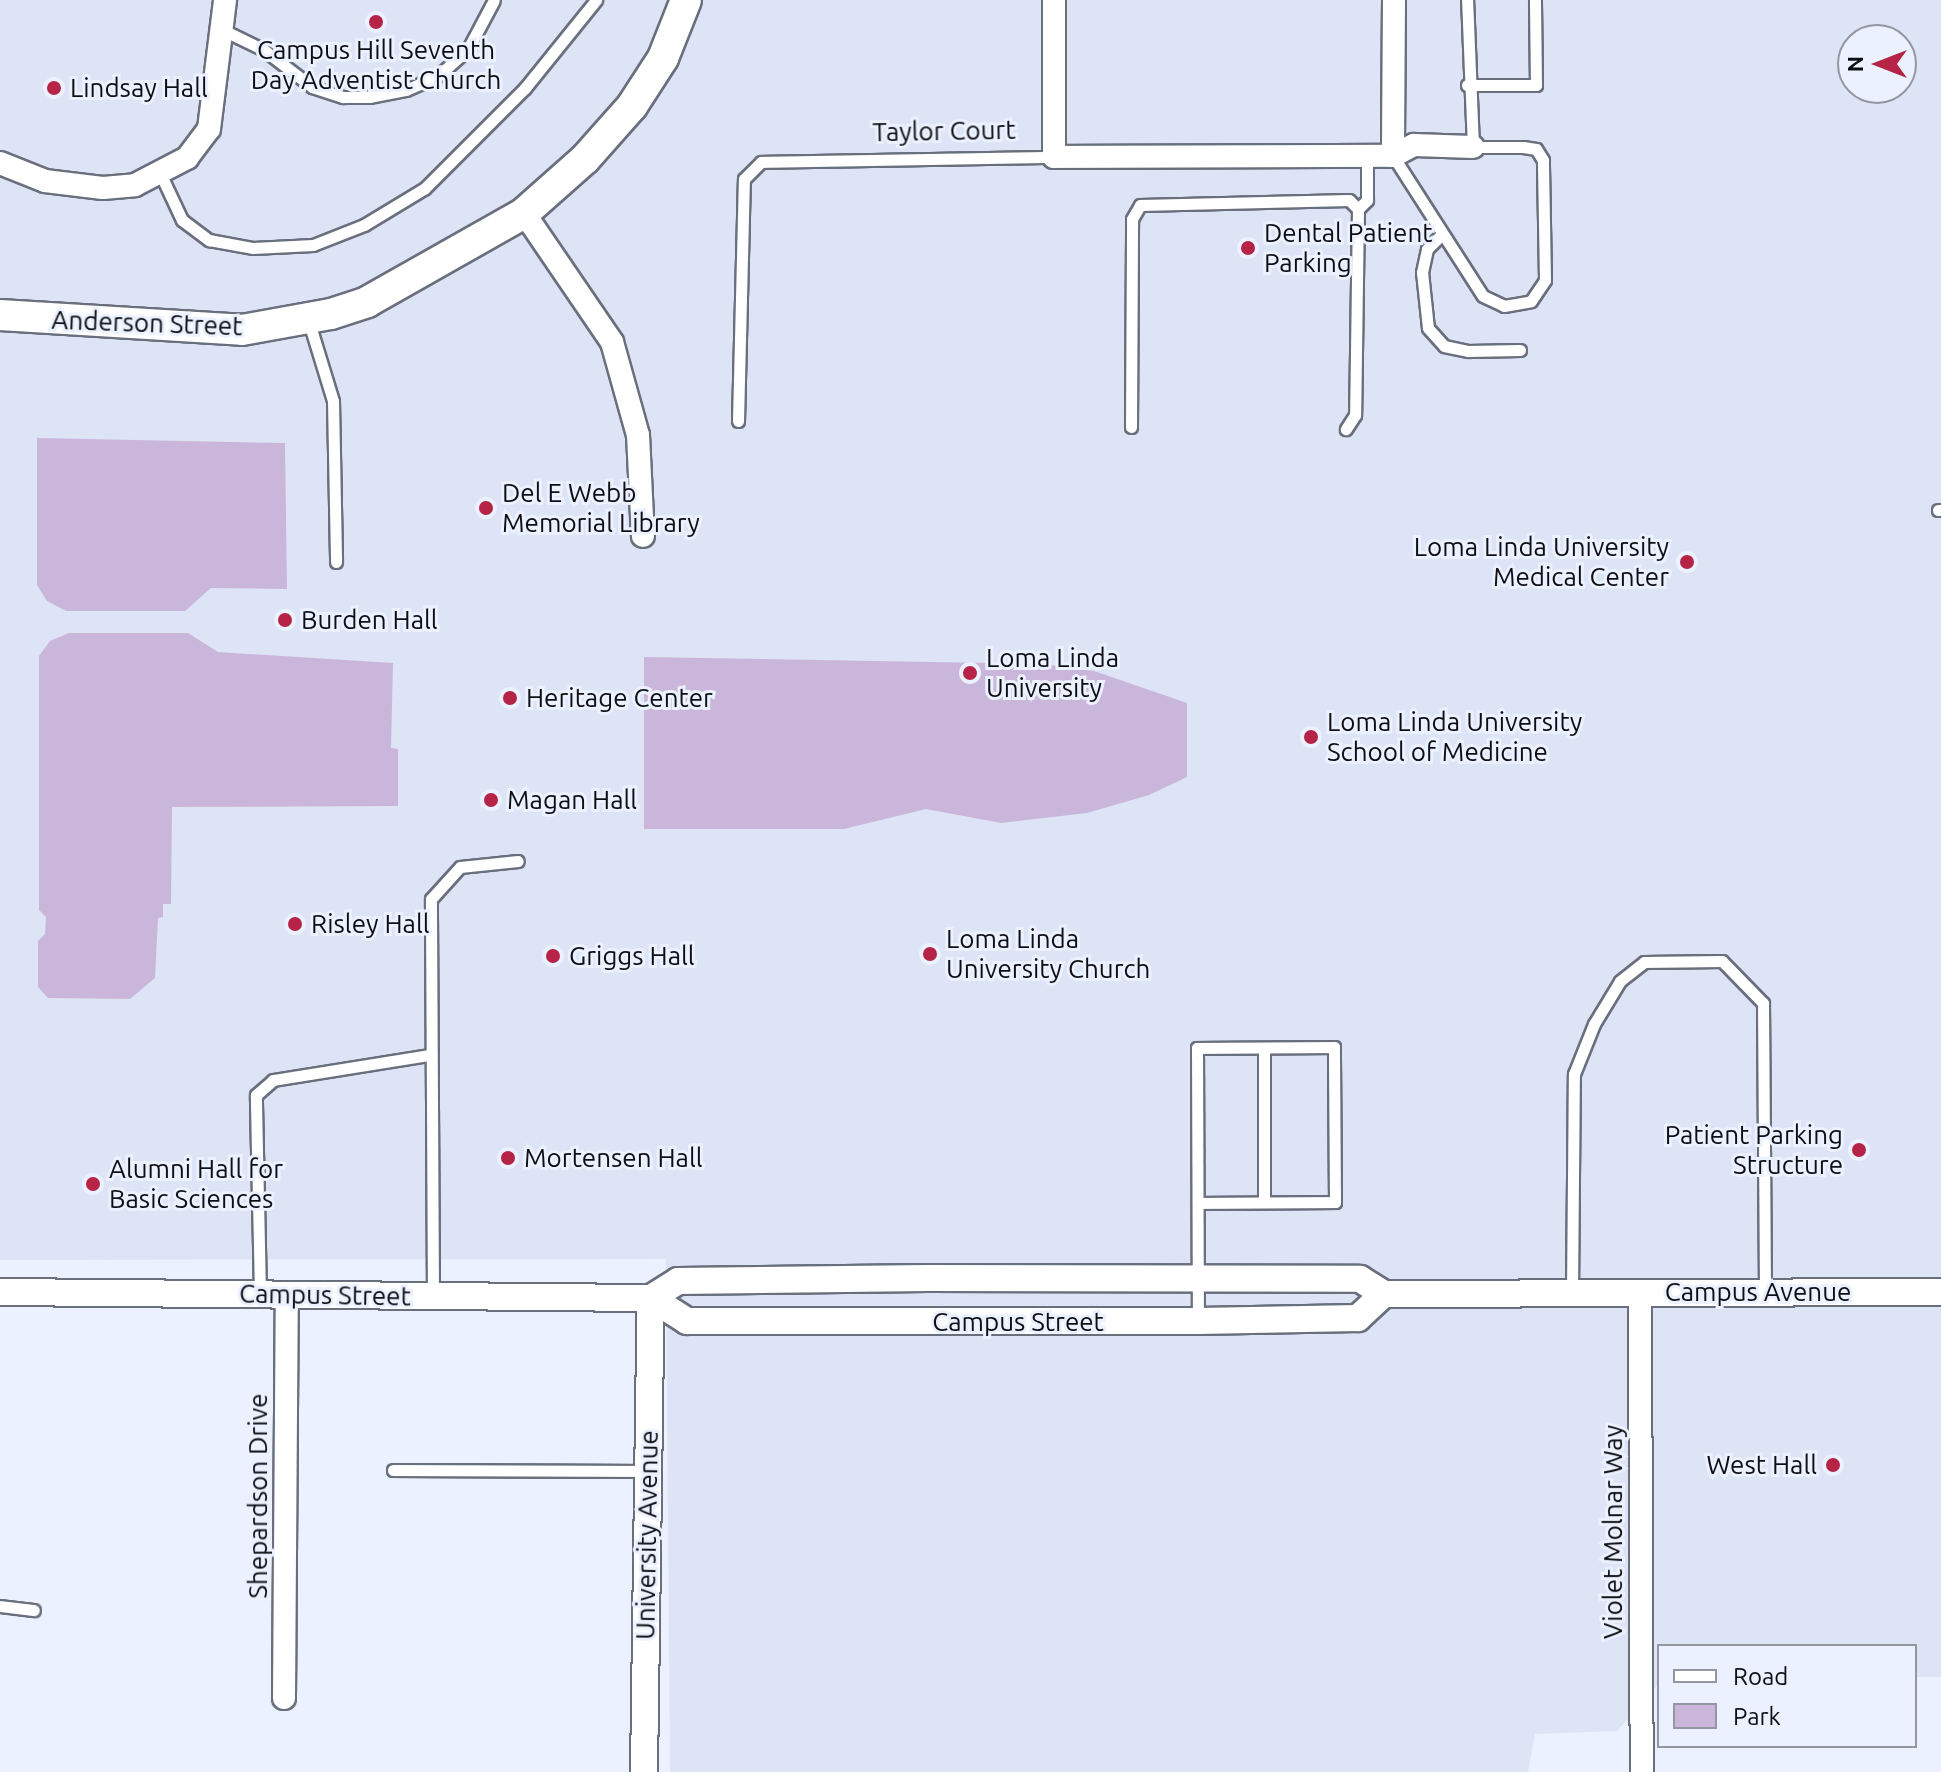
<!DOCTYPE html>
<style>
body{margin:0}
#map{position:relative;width:1941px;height:1772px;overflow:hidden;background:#ebf1fe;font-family:Ubuntu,sans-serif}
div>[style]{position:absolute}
.built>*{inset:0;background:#dde4f6}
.green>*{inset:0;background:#cbb6db}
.roads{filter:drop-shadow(2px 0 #6a6f7d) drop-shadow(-2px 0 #6a6f7d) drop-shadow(0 2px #6a6f7d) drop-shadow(0 -2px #6a6f7d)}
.service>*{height:11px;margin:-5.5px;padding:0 5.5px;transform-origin:5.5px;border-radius:5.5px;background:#fff}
.minor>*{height:22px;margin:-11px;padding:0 11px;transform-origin:11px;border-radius:11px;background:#fff}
.tertiary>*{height:26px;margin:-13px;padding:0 13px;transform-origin:13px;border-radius:13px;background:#fff}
.secondary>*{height:30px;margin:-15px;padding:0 15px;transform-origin:15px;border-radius:15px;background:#fff}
.dots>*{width:22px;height:22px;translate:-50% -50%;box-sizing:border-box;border:4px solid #ebf1fe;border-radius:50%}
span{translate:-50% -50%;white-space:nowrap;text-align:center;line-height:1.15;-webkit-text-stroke:6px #ebf1fe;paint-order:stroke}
.poi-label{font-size:26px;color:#0d0f14}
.left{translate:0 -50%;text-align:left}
.right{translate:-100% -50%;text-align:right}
.street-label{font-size:26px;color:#0d0f14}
.legend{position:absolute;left:1657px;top:1644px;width:260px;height:104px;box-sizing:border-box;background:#ebf1fe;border:2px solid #9297a0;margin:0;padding:10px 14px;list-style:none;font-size:24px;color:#0d0f14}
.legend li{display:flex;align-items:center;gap:16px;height:40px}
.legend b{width:40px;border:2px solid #9297a0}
.north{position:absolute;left:1837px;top:24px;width:80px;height:80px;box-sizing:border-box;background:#ebf1fe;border:2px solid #9297a0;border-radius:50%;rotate:270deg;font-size:22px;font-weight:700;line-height:32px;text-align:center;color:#0d0f14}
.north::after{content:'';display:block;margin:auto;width:28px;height:36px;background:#b52447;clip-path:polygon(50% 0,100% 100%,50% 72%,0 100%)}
</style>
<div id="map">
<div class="built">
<i style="clip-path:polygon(evenodd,0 0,1941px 0,1941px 1677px,1915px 1677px,1915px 1646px,1659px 1646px,1659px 1683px,1617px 1731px,1535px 1734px,1528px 1772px,670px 1772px,666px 1259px,0 1260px,0 0,1853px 40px,1901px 40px,1901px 88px,1853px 88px,1853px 40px)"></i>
</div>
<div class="green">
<i style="clip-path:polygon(37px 438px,285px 443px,287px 589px,211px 588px,185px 611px,66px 611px,47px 601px,37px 585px)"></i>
<i style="clip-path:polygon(69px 633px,188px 633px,218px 652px,393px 663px,391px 748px,398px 749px,398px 806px,172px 807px,171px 904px,163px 904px,163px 917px,158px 918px,155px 978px,130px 999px,48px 998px,38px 987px,38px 941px,45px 934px,46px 917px,39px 910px,39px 656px,50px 641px)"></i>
<i style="clip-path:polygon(644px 657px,1042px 664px,1094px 671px,1187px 703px,1187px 777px,1149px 795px,1087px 813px,1001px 823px,926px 809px,844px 829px,644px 829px)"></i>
</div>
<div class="roads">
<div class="service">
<i style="left:223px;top:30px;width:46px;rotate:26deg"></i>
<i style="left:264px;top:50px;width:61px;rotate:37.6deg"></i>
<i style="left:312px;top:87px;width:33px;rotate:18deg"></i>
<i style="left:343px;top:97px;width:26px"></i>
<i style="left:369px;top:97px;width:38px;rotate:-11deg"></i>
<i style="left:406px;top:90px;width:36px;rotate:-24deg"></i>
<i style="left:439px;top:75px;width:39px;rotate:-42deg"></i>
<i style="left:468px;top:49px;width:55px;rotate:-62deg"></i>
<i style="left:1467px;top:85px;width:69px"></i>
<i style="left:1536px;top:85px;width:85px;rotate:-90.7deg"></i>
<i style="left:1393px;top:156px;width:166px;rotate:57.3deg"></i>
<i style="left:1483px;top:296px;width:23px;rotate:25deg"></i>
<i style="left:1504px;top:306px;width:27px;rotate:-10deg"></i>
<i style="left:1531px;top:301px;width:25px;rotate:-56deg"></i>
<i style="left:1545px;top:280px;width:120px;rotate:-91deg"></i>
<i style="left:1543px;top:160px;width:13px;rotate:-122deg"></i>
<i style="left:1536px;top:149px;width:13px;rotate:-171deg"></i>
<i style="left:1523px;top:147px;width:50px;rotate:180deg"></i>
<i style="left:1473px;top:147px;width:147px;rotate:-92.3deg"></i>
<i style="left:160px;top:173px;width:52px;rotate:64.9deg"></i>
<i style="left:182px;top:220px;width:34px;rotate:37deg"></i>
<i style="left:209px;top:240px;width:45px;rotate:10.3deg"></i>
<i style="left:253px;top:248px;width:60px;rotate:-2.9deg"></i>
<i style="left:313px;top:245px;width:55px;rotate:-21.4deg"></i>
<i style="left:364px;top:225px;width:71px;rotate:-31.2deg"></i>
<i style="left:425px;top:188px;width:141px;rotate:-45deg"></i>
<i style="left:525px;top:88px;width:113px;rotate:-51.1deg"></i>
<i style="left:1358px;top:209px;width:13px;rotate:-45deg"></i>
<i style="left:1367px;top:200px;width:45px;rotate:-90deg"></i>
<i style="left:1442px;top:234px;width:21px;rotate:135deg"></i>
<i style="left:1427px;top:249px;width:24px;rotate:102deg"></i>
<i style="left:1422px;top:272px;width:56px;rotate:83.9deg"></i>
<i style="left:1428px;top:328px;width:24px;rotate:48deg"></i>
<i style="left:1444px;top:346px;width:25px;rotate:12deg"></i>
<i style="left:1468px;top:351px;width:52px;rotate:-1.1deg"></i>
<i style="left:308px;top:319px;width:86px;rotate:73deg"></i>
<i style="left:333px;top:401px;width:161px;rotate:88.9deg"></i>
<i style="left:738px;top:421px;width:242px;rotate:-88.6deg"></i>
<i style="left:744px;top:179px;width:24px;rotate:-45deg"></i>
<i style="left:761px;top:162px;width:293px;rotate:-1deg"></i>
<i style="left:1131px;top:427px;width:208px;rotate:-89.7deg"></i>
<i style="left:1132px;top:219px;width:16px;rotate:-60deg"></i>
<i style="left:1140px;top:205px;width:209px;rotate:-1.4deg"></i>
<i style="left:1349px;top:200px;width:13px;rotate:45deg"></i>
<i style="left:1358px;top:209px;width:206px;rotate:90.8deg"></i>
<i style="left:1355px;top:415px;width:17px;rotate:123deg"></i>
<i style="left:1938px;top:510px;width:3px"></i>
<i style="left:1264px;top:1048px;width:154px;rotate:90deg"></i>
<i style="left:1198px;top:1203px;width:137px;rotate:-0.4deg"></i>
<i style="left:1335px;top:1202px;width:155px;rotate:-90.4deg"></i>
<i style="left:1334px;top:1047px;width:137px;rotate:179.6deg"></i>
<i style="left:1197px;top:1048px;width:272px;rotate:89.8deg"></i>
<i style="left:1572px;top:1292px;width:218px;rotate:-89.5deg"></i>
<i style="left:1574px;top:1074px;width:54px;rotate:-68.2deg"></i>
<i style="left:1594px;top:1024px;width:50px;rotate:-58.8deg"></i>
<i style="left:1620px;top:981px;width:31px;rotate:-38deg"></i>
<i style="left:1644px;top:962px;width:78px;rotate:-0.7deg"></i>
<i style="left:1722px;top:961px;width:59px;rotate:45.7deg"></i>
<i style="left:1763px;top:1003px;width:289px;rotate:89.6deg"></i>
<i style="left:260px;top:1294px;width:199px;rotate:-91.2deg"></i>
<i style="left:256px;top:1095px;width:23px;rotate:-41deg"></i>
<i style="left:273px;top:1080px;width:158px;rotate:-9.1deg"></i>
<i style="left:433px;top:1295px;width:396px;rotate:-90.3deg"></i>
<i style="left:431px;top:899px;width:43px;rotate:-47.8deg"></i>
<i style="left:460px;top:867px;width:58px;rotate:-5.9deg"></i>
<i style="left:393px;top:1470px;width:255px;rotate:0.2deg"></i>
<i style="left:0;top:1606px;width:34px;rotate:7deg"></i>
</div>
<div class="minor">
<i style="left:1054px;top:0;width:157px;rotate:90deg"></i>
<i style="left:1054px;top:157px;width:339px;rotate:-0.2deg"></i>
<i style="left:1394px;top:0;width:156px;rotate:90.4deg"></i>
<i style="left:1393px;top:156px;width:24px;rotate:-28deg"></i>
<i style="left:1414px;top:145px;width:59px;rotate:1.9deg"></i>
<i style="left:0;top:163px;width:48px;rotate:21.8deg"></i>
<i style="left:45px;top:181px;width:58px;rotate:6.9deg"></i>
<i style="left:103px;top:188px;width:32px;rotate:-5deg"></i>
<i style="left:135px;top:185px;width:59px;rotate:-27.4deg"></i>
<i style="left:187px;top:158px;width:36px;rotate:-53deg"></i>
<i style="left:209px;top:129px;width:130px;rotate:-82.9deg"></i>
<i style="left:524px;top:213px;width:156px;rotate:55.7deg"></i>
<i style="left:612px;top:342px;width:97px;rotate:74.4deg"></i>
<i style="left:638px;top:435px;width:101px;rotate:87.2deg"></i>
<i style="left:1640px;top:1292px;width:480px;rotate:89.8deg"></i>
<i style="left:284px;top:1698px;width:404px;rotate:-89.6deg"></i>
</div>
<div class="tertiary">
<i style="left:0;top:1292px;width:651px;rotate:0.53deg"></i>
<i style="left:651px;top:1298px;width:32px;rotate:-32deg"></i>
<i style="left:678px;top:1281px;width:249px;rotate:-0.7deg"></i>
<i style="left:927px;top:1278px;width:433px;rotate:0.1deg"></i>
<i style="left:1360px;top:1279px;width:28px;rotate:32deg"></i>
<i style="left:1384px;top:1294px;width:557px;rotate:-0.21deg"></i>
<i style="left:651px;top:1298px;width:43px;rotate:32.6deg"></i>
<i style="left:687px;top:1321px;width:511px"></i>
<i style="left:1198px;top:1321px;width:160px;rotate:-1.1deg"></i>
<i style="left:1358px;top:1318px;width:35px;rotate:-43deg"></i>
<i style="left:644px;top:1772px;width:474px;rotate:-89.2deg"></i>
</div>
<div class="secondary">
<i style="left:0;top:315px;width:242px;rotate:3.5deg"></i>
<i style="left:242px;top:330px;width:90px;rotate:-10.2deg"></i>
<i style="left:331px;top:314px;width:38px;rotate:-18deg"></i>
<i style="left:367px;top:302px;width:180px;rotate:-29.5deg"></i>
<i style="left:524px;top:213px;width:81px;rotate:-41.5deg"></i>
<i style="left:585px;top:159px;width:71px;rotate:-48.4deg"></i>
<i style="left:632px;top:106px;width:57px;rotate:-57.1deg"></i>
<i style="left:663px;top:58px;width:62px;rotate:-68.4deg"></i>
</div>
</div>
<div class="dots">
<i style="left:376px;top:22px;background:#b52447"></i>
<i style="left:54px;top:88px;background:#b52447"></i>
<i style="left:1248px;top:248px;background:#b52447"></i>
<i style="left:486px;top:508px;background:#b52447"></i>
<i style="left:1687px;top:562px;background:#b52447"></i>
<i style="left:285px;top:620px;background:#b52447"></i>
<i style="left:970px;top:673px;background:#b52447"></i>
<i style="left:510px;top:698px;background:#b52447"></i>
<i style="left:1311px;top:737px;background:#b52447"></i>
<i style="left:491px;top:800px;background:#b52447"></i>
<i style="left:295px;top:924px;background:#b52447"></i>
<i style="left:930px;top:954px;background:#b52447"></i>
<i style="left:553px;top:956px;background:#b52447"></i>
<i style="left:1859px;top:1150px;background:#b52447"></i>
<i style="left:508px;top:1158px;background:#b52447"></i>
<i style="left:93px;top:1184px;background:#b52447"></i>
<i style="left:1833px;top:1465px;background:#b52447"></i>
</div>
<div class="poi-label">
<span style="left:376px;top:65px">Campus Hill Seventh<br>Day Adventist Church</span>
<span class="left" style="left:70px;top:88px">Lindsay Hall</span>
<span class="left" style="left:1264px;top:248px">Dental Patient<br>Parking</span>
<span class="left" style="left:502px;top:508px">Del E Webb<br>Memorial Library</span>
<span class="right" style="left:1669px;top:562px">Loma Linda University<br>Medical Center</span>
<span class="left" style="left:301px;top:620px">Burden Hall</span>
<span class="left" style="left:986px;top:673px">Loma Linda<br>University</span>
<span class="left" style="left:526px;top:698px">Heritage Center</span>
<span class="left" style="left:1327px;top:737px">Loma Linda University<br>School of Medicine</span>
<span class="left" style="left:507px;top:800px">Magan Hall</span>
<span class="left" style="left:311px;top:924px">Risley Hall</span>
<span class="left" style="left:946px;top:954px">Loma Linda<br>University Church</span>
<span class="left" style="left:569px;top:956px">Griggs Hall</span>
<span class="right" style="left:1843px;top:1150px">Patient Parking<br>Structure</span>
<span class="left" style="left:524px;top:1158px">Mortensen Hall</span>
<span class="left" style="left:109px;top:1184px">Alumni Hall for<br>Basic Sciences</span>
<span class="right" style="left:1817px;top:1465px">West Hall</span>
</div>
<div class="street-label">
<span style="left:944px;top:131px;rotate:-1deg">Taylor Court</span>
<span style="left:147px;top:323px;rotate:2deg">Anderson Street</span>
<span style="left:1758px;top:1292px">Campus Avenue</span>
<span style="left:325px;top:1295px;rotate:1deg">Campus Street</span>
<span style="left:1018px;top:1322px">Campus Street</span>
<span style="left:258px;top:1496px;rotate:-90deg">Shepardson Drive</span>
<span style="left:1613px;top:1532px;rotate:-90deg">Violet Molnar Way</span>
<span style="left:647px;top:1535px;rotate:-89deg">University Avenue</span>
</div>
<ul class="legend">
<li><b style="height:10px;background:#fff"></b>Road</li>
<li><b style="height:22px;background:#cbb6db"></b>Park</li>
</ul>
<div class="north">N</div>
</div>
